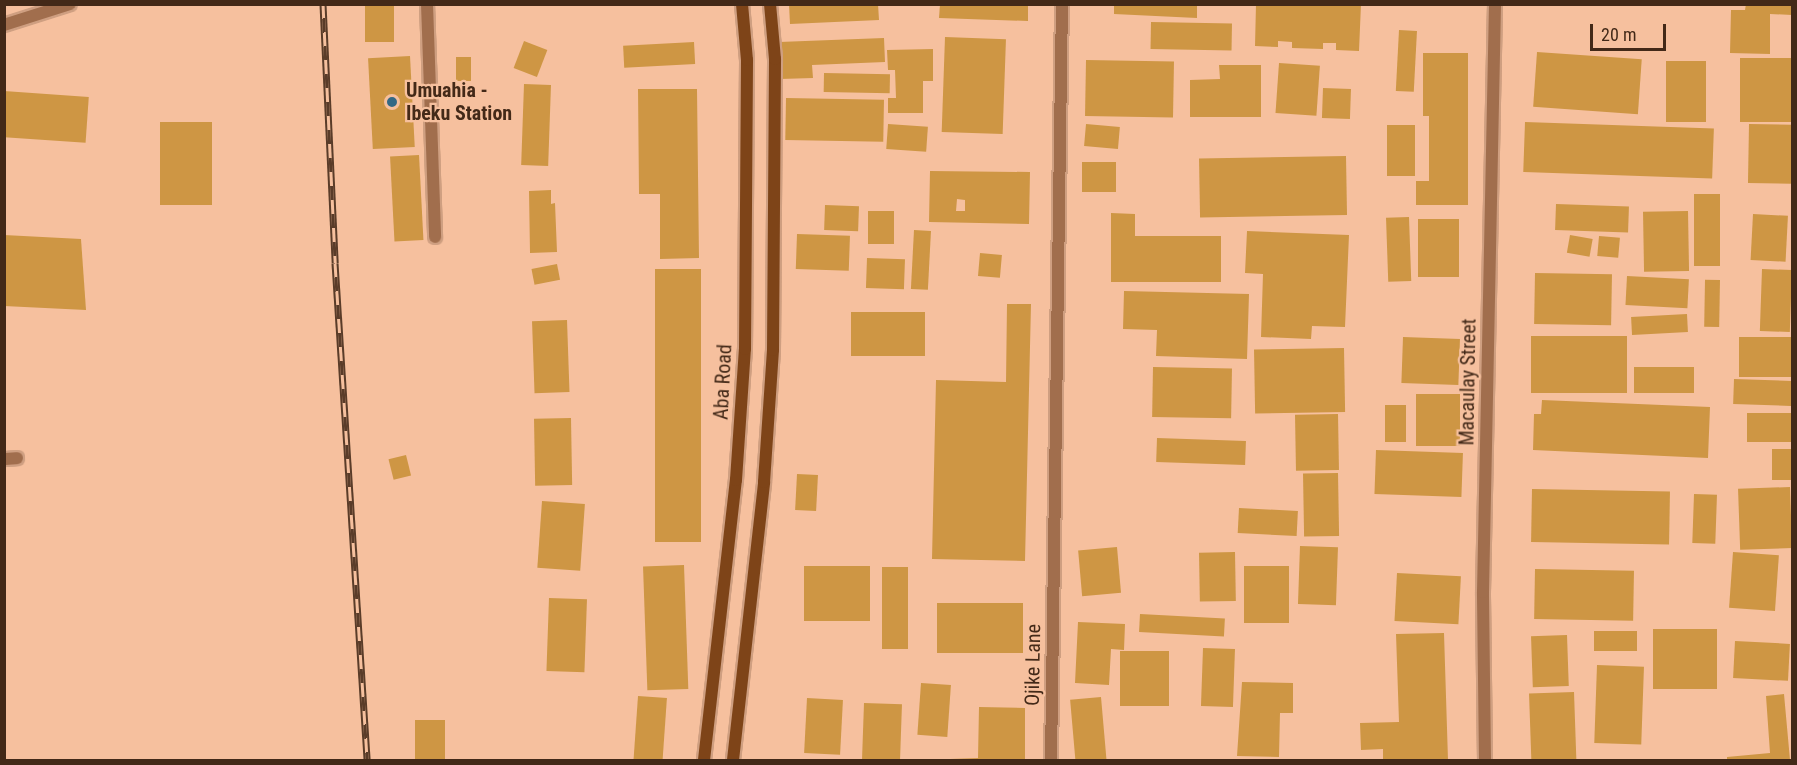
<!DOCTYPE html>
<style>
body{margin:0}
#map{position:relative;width:1797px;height:765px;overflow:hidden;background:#f6c09e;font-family:"Roboto Condensed",sans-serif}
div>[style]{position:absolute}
.building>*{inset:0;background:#ce9644;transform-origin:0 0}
.roads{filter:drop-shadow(2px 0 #cf9f81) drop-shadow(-2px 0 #cf9f81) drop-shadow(0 2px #cf9f81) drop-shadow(0 -2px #cf9f81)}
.street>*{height:12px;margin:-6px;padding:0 6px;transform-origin:6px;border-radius:6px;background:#a16e4d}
.secondary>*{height:12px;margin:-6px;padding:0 6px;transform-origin:6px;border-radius:6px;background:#7e4418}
.rail>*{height:7px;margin-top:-3.5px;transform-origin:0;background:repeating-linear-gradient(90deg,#f6c09e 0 14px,#5a3c29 0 28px);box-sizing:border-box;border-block:2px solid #5a3c29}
.dots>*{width:16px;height:16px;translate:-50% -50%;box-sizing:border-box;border:3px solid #f6c09e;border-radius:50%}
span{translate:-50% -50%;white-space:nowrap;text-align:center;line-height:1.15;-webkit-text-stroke:4.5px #f6c09e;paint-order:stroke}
.poi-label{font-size:20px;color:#432918;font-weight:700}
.left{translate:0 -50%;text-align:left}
.street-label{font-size:20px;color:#432918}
.frame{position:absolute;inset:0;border:6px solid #432918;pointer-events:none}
.scale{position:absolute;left:1590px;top:24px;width:76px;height:27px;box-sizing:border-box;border:3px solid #432918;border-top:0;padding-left:8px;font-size:18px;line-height:21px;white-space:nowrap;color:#432918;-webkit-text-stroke:4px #f6c09e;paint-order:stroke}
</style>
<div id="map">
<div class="building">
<i style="left:365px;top:4px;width:29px;height:38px"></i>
<i style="clip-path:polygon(789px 4px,878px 4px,879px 20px,790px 24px)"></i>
<i style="clip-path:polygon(940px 4px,1028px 4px,1028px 21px,939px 18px)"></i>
<i style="clip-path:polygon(1114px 4px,1197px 4px,1197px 18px,1114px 14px)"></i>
<i style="clip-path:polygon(1256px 4px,1361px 4px,1359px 51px,1336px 50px,1336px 43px,1323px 43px,1323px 49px,1292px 48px,1292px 42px,1278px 41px,1278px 47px,1255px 46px)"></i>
<i style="clip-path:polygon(1746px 4px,1792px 4px,1792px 15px,1770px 14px,1770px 54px,1730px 53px,1731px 10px,1745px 10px)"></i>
<i style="left:1151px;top:22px;width:81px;height:27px;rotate:1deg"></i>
<i style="left:1399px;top:30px;width:18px;height:61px;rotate:3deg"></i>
<i style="left:945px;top:37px;width:61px;height:95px;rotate:2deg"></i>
<i style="clip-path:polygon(884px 38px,885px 62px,812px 65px,813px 78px,780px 79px,779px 42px)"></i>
<i style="left:524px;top:41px;width:25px;height:29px;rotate:21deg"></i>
<i style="left:694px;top:42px;width:22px;height:71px;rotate:87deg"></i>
<i style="clip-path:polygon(933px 49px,933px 81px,923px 81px,923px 113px,888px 113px,888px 98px,896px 98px,895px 70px,888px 70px,887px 50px)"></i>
<i style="left:1537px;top:52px;width:105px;height:55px;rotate:4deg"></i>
<i style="clip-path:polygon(1423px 53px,1468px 53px,1468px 205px,1416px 205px,1416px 181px,1429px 181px,1429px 116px,1423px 116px)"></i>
<i style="left:410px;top:56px;width:91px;height:42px;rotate:87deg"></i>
<i style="left:456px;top:57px;width:15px;height:24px"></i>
<i style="left:1740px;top:58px;width:52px;height:64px"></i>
<i style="left:1086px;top:60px;width:88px;height:56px;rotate:1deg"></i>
<i style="left:1666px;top:61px;width:40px;height:61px"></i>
<i style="left:1279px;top:63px;width:41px;height:50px;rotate:4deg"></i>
<i style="clip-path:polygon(1219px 65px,1261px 65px,1261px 117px,1190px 117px,1190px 80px,1220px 79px)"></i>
<i style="left:824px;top:73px;width:66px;height:19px;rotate:1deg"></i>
<i style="left:524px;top:84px;width:27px;height:81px;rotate:2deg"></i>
<i style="left:1323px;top:88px;width:28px;height:30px;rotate:2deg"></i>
<i style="clip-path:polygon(638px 89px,697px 89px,699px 258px,660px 259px,660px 194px,639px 194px)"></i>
<i style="left:4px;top:91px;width:85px;height:46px;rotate:4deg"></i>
<i style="left:786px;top:98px;width:98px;height:42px;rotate:1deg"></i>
<i style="left:160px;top:122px;width:52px;height:83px"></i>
<i style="left:1525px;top:122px;width:189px;height:50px;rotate:2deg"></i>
<i style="left:888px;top:124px;width:40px;height:25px;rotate:4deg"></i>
<i style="left:1086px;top:124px;width:34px;height:22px;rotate:5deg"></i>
<i style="left:1749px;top:124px;width:43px;height:59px;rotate:1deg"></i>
<i style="left:1387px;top:125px;width:28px;height:51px"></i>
<i style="left:419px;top:155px;width:85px;height:29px;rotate:87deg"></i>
<i style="left:1346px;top:156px;width:59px;height:147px;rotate:89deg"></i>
<i style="left:1082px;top:162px;width:34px;height:30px"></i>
<i style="clip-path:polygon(evenodd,930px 171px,1030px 172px,1029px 224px,929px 222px,930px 171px,957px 199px,965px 200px,965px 211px,956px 211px,957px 199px)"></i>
<i style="clip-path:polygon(551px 190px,551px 204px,555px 203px,557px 252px,530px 253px,529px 191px)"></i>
<i style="left:1694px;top:194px;width:26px;height:72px"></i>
<i style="left:1556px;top:204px;width:73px;height:26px;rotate:2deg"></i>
<i style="left:825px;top:205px;width:34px;height:25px;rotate:2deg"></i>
<i style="left:868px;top:211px;width:26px;height:33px"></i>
<i style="left:1688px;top:211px;width:60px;height:45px;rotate:89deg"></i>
<i style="clip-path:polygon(1111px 213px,1135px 214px,1135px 236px,1221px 236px,1221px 282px,1111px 282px)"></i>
<i style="left:1753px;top:214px;width:35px;height:46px;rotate:3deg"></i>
<i style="left:1409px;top:217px;width:64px;height:23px;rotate:88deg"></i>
<i style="left:1418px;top:219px;width:41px;height:58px"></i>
<i style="left:914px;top:230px;width:17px;height:59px;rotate:3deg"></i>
<i style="clip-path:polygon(1247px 231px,1349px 235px,1345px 327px,1312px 326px,1311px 339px,1261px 337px,1263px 274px,1245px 273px)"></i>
<i style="left:797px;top:234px;width:53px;height:35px;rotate:2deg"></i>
<i style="clip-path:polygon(4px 235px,81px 239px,86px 310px,4px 306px)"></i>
<i style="left:1570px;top:235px;width:23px;height:18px;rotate:10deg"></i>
<i style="left:1599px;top:236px;width:21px;height:20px;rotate:5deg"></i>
<i style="left:980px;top:253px;width:22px;height:23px;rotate:5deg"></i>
<i style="left:867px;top:258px;width:38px;height:30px;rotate:2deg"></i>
<i style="left:557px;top:264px;width:16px;height:26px;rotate:79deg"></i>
<i style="left:655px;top:269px;width:46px;height:273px"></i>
<i style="left:1762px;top:269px;width:30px;height:62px;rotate:2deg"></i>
<i style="left:1535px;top:273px;width:77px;height:51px;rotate:1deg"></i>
<i style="left:1627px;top:276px;width:62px;height:29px;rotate:3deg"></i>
<i style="left:1720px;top:280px;width:47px;height:15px;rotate:91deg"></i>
<i style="clip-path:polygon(1124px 291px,1249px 294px,1247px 359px,1156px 356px,1157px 330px,1123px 329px)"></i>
<i style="clip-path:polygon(1007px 304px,1031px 304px,1025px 561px,932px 559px,936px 380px,1006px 382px)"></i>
<i style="left:851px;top:312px;width:74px;height:44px"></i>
<i style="left:1687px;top:314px;width:18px;height:56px;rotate:87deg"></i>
<i style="left:567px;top:320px;width:72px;height:35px;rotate:88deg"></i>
<i style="left:1531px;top:336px;width:96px;height:57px"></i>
<i style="left:1403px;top:337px;width:57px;height:46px;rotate:2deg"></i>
<i style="left:1739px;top:337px;width:53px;height:40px"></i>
<i style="left:1344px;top:348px;width:64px;height:90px;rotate:89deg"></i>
<i style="left:1153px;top:367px;width:79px;height:50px;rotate:1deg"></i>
<i style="left:1634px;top:367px;width:60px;height:26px"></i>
<i style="left:1734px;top:379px;width:58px;height:25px;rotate:2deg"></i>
<i style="left:1416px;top:394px;width:44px;height:52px"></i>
<i style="clip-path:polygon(1542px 400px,1710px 407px,1708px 458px,1533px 450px,1534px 414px,1541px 414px)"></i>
<i style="left:1385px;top:405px;width:21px;height:37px"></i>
<i style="left:1792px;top:413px;width:29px;height:45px;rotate:90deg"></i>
<i style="left:1338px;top:414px;width:56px;height:43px;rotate:89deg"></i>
<i style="left:571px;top:418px;width:67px;height:37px;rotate:89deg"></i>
<i style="left:1157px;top:438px;width:89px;height:24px;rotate:2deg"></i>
<i style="left:1772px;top:449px;width:20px;height:31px"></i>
<i style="left:1376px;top:450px;width:87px;height:44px;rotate:2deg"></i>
<i style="left:406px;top:455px;width:21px;height:18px;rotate:76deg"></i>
<i style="left:1338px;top:473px;width:63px;height:35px;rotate:89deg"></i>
<i style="left:797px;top:474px;width:21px;height:36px;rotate:3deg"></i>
<i style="left:1790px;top:487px;width:61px;height:52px;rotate:88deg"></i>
<i style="left:1532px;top:489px;width:138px;height:53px;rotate:1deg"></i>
<i style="left:1694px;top:494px;width:23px;height:49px;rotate:2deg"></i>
<i style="left:542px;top:501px;width:43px;height:67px;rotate:4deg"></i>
<i style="left:1239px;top:508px;width:59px;height:25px;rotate:3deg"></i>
<i style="left:1300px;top:546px;width:38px;height:58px;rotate:2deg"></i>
<i style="left:1117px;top:547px;width:46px;height:39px;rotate:85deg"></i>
<i style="left:1235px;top:552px;width:49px;height:36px;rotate:89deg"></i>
<i style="left:1733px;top:552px;width:46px;height:56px;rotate:4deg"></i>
<i style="left:684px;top:565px;width:124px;height:41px;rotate:88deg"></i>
<i style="left:804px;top:566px;width:66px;height:55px"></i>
<i style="left:1244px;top:566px;width:45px;height:57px"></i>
<i style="left:882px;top:567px;width:26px;height:82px"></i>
<i style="left:1535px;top:569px;width:99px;height:50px;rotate:1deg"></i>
<i style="left:1397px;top:573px;width:64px;height:48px;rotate:3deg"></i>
<i style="left:549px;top:598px;width:38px;height:73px;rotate:2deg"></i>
<i style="left:937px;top:603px;width:86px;height:50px"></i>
<i style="left:1140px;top:614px;width:85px;height:18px;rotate:3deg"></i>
<i style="clip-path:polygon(1078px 622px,1125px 624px,1124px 650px,1111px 649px,1109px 685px,1075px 683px)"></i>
<i style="left:1653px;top:629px;width:64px;height:60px"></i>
<i style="left:1594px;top:631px;width:43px;height:20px"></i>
<i style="clip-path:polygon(1444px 633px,1448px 760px,1383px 760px,1383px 749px,1361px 750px,1360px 723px,1399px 722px,1396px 634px)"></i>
<i style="left:1567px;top:635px;width:51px;height:36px;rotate:88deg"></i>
<i style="left:1735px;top:641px;width:55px;height:37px;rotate:3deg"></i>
<i style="left:1203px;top:648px;width:32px;height:58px;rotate:2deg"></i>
<i style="left:1120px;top:651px;width:49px;height:55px"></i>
<i style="left:1597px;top:665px;width:47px;height:78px;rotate:2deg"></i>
<i style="clip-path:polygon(1242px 682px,1293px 683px,1293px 713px,1280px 713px,1279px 757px,1237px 756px)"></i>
<i style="left:921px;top:683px;width:30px;height:52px;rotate:4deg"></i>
<i style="left:1574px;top:692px;width:68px;height:45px;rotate:88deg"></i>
<i style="clip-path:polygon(1784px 694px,1790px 760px,1727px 760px,1727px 757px,1770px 753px,1766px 696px)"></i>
<i style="left:638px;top:696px;width:29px;height:64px;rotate:4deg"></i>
<i style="left:1101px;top:697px;width:63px;height:31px;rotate:85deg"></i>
<i style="left:807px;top:698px;width:36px;height:55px;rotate:3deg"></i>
<i style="left:864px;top:703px;width:38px;height:57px;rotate:2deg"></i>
<i style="clip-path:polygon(979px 707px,1025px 708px,1025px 760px,922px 760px,978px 758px)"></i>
<i style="left:415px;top:720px;width:30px;height:40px"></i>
</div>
<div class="roads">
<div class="street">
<i style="left:427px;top:4px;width:233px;rotate:88deg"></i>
<i style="left:4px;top:25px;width:69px;rotate:-17.7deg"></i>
<i style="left:4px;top:459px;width:13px;rotate:-4deg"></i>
<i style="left:1051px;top:760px;width:756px;rotate:-89.17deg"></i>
<i style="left:1485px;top:760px;width:168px;rotate:-90.7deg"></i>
<i style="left:1483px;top:592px;width:588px;rotate:-88.83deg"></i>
</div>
<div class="secondary">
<i style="left:704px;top:760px;width:282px;rotate:-83.5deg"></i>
<i style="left:736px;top:480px;width:131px;rotate:-86.1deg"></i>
<i style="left:745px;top:349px;width:289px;rotate:-89.6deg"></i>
<i style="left:747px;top:60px;width:56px;rotate:-95.1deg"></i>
<i style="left:733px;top:760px;width:280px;rotate:-83.6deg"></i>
<i style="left:764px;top:482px;width:132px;rotate:-86.1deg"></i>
<i style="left:773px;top:350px;width:291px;rotate:-89.6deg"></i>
<i style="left:775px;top:59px;width:55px;rotate:-95.2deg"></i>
</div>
</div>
<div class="rail">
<i style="left:323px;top:4px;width:259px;rotate:87.3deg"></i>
<i style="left:335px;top:263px;width:498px;rotate:86.3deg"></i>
</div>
<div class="dots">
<i style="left:392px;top:102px;background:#346985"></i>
</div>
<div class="poi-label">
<span class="left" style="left:406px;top:102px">Umuahia -<br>Ibeku Station</span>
</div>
<div class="street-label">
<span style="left:723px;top:382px;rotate:-87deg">Aba Road</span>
<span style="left:1468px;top:382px;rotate:-89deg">Macaulay Street</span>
<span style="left:1033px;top:665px;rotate:-89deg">Ojike Lane</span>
</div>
<div class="frame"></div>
<div class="scale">20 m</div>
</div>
